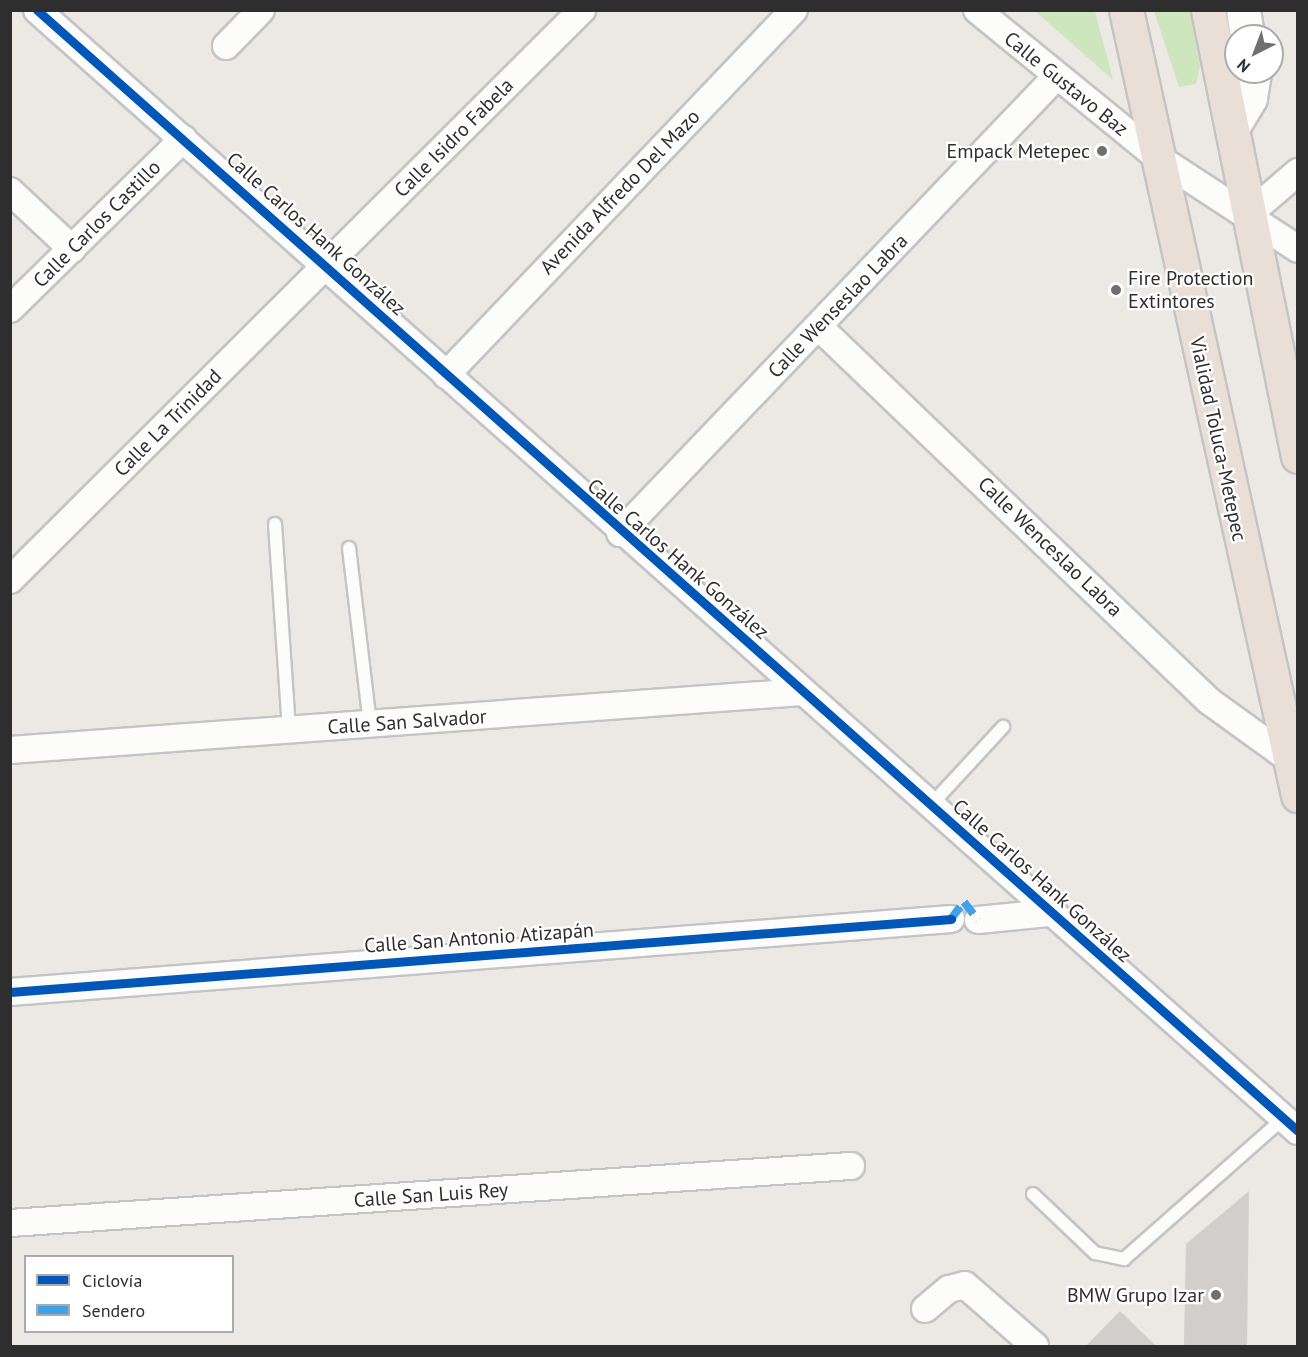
<!DOCTYPE html>
<meta charset="utf-8">
<style>
body{margin:0}
#map{position:relative;width:1308px;height:1357px;overflow:hidden;background:#ece8e4;font-family:"PT Sans",sans-serif}
div>[style]{position:absolute}
.green>*{inset:0;background:#cee6be}
.building>*{inset:0;background:#d1cecb}
.roads{filter:drop-shadow(2px 0 #c5c4c5) drop-shadow(-2px 0 #c5c4c5) drop-shadow(0 2px #c5c4c5) drop-shadow(0 -2px #c5c4c5)}
.lane>*{height:12px;margin:-6px;padding:0 6px;transform-origin:6px;border-radius:6px;background:#fcfcfb}
.street>*{height:26px;margin:-13px;padding:0 13px;transform-origin:13px;border-radius:13px;background:#fcfcfb}
.secondary>*{height:33px;margin:-16.5px;padding:0 16.5px;transform-origin:16.5px;border-radius:16.5px;background:#fcfcfb}
.highway>*{height:33px;margin:-16.5px;padding:0 16.5px;transform-origin:16.5px;border-radius:16.5px;background:#eadfd6}
.quiet>*{height:8px;margin-top:-4px;transform-origin:0;background:repeating-linear-gradient(90deg,#3ea3eb 0 15px,transparent 0 23px)}
.cycleway>*{height:9px;margin:-4.5px;padding:0 4.5px;transform-origin:4.5px;border-radius:4.5px;background:#0057b8}
.dots>*{width:16px;height:16px;translate:-50% -50%;box-sizing:border-box;border:3px solid #fff;border-radius:50%}
span{translate:-50% -50%;white-space:nowrap;text-align:center;line-height:1.15;-webkit-text-stroke:4.5px #fff;paint-order:stroke}
.street-label{font-size:20px;color:#2e2e2e}
.poi-label{font-size:20px;color:#2e2e2e}
.right{translate:-100% -50%;text-align:right}
.left{translate:0 -50%;text-align:left}
.frame{position:absolute;inset:0;border:12px solid #2e2e2e;pointer-events:none}
.legend{position:absolute;left:24px;top:1255px;width:210px;height:78px;box-sizing:border-box;background:#fff;border:2px solid #ababab;margin:0;padding:8px 10px;list-style:none;font-size:18px;color:#2e2e2e}
.legend li{display:flex;align-items:center;gap:12px;height:30px}
.legend b{width:30px;border:2px solid #ababab}
.north{position:absolute;left:1224px;top:24px;width:60px;height:60px;box-sizing:border-box;background:#fff;border:2px solid #ababab;border-radius:50%;rotate:222deg;font-size:16px;font-weight:700;line-height:24px;text-align:center;color:#2e2e2e}
.north::after{content:'';display:block;margin:auto;width:21px;height:27px;background:#706f6e;clip-path:polygon(50% 0,100% 100%,50% 72%,0 100%)}
</style>
<div id="map">
<div class="green">
<i style="clip-path:polygon(1035px 11px,1095px 11px,1113px 80px)"></i>
<i style="clip-path:polygon(1154px 11px,1190px 11px,1200px 67px,1196px 84px,1179px 87px)"></i>
</div>
<div class="building">
<i style="clip-path:polygon(1249px 1191px,1247px 1346px,1184px 1346px,1186px 1244px)"></i>
<i style="clip-path:polygon(1120px 1311px,1156px 1346px,1086px 1346px)"></i>
</div>
<div class="roads">
<div class="lane">
<i style="left:275px;top:524px;width:207px;rotate:86.1deg"></i>
<i style="left:349px;top:548px;width:178px;rotate:83.2deg"></i>
<i style="left:930px;top:806px;width:108px;rotate:-47.3deg"></i>
<i style="left:1033px;top:1194px;width:86px;rotate:43.6deg"></i>
<i style="left:1095px;top:1253px;width:30px;rotate:12deg"></i>
<i style="left:1124px;top:1259px;width:212px;rotate:-41.4deg"></i>
</div>
<div class="street">
<i style="left:37px;top:10px;width:1687px;rotate:41.64deg"></i>
<i style="left:977px;top:10px;width:232px;rotate:39.2deg"></i>
<i style="left:1157px;top:157px;width:168px;rotate:33.1deg"></i>
<i style="left:226px;top:46px;width:50px;rotate:-45.8deg"></i>
<i style="left:10px;top:191px;width:85px;rotate:43.1deg"></i>
<i style="left:1249px;top:214px;width:65px;rotate:-40.6deg"></i>
<i style="left:10px;top:309px;width:243px;rotate:-44.5deg"></i>
<i style="left:819px;top:327px;width:540px;rotate:43.8deg"></i>
<i style="left:1209px;top:701px;width:97px;rotate:35.8deg"></i>
<i style="left:446px;top:375px;width:504px;rotate:-46.37deg"></i>
<i style="left:620px;top:533px;width:629px;rotate:-46.29deg"></i>
<i style="left:10px;top:580px;width:808px;rotate:-44.9deg"></i>
<i style="left:10px;top:750px;width:794px;rotate:-4.19deg"></i>
<i style="left:978px;top:920px;width:70px;rotate:-5.7deg"></i>
<i style="left:10px;top:992px;width:944px;rotate:-4.44deg"></i>
<i style="left:10px;top:1223px;width:843px;rotate:-3.88deg"></i>
<i style="left:925px;top:1309px;width:31px;rotate:-40deg"></i>
<i style="left:949px;top:1289px;width:16px;rotate:-14deg"></i>
<i style="left:965px;top:1285px;width:93px;rotate:41.1deg"></i>
</div>
<div class="secondary">
<i style="left:1243px;top:10px;width:26px;rotate:81deg"></i>
<i style="left:1232px;top:128px;width:35px;rotate:-59deg"></i>
<i style="left:1250px;top:98px;width:26px;rotate:-81deg"></i>
</div>
<div class="highway">
<i style="left:1126px;top:10px;width:804px;rotate:77.64deg"></i>
<i style="left:1208px;top:10px;width:455px;rotate:78.6deg"></i>
</div>
</div>
<div class="quiet">
<i style="left:951px;top:919px;width:21px;rotate:-53deg"></i>
<i style="left:964px;top:902px;width:23px;rotate:52deg"></i>
</div>
<div class="cycleway">
<i style="left:37px;top:10px;width:1687px;rotate:41.64deg"></i>
<i style="left:10px;top:992px;width:944px;rotate:-4.44deg"></i>
</div>
<div class="dots">
<i style="left:1102px;top:151px;background:#706f6e"></i>
<i style="left:1116px;top:290px;background:#706f6e"></i>
<i style="left:1216px;top:1295px;background:#706f6e"></i>
</div>
<div class="street-label">
<span style="left:1066px;top:84px;rotate:39deg">Calle Gustavo Baz</span>
<span style="left:454px;top:138px;rotate:-45deg">Calle Isidro Fabela</span>
<span style="left:620px;top:192px;rotate:-46deg">Avenida Alfredo Del Mazo</span>
<span style="left:97px;top:224px;rotate:-45deg">Calle Carlos Castillo</span>
<span style="left:316px;top:234px;rotate:42deg">Calle Carlos Hank González</span>
<span style="left:838px;top:306px;rotate:-46deg">Calle Wenseslao Labra</span>
<span style="left:168px;top:423px;rotate:-45deg">Calle La Trinidad</span>
<span style="left:1218px;top:439px;rotate:78deg">Vialidad Toluca-Metepec</span>
<span style="left:1050px;top:547px;rotate:44deg">Calle Wenceslao Labra</span>
<span style="left:678px;top:559px;rotate:41deg">Calle Carlos Hank González</span>
<span style="left:407px;top:722px;rotate:-4deg">Calle San Salvador</span>
<span style="left:1042px;top:881px;rotate:42deg">Calle Carlos Hank González</span>
<span style="left:479px;top:938px;rotate:-4deg">Calle San Antonio Atizapán</span>
<span style="left:431px;top:1195px;rotate:-4deg">Calle San Luis Rey</span>
</div>
<div class="poi-label">
<span class="right" style="left:1090px;top:151px">Empack Metepec</span>
<span class="left" style="left:1128px;top:290px">Fire Protection<br>Extintores</span>
<span class="right" style="left:1204px;top:1295px">BMW Grupo Izar</span>
</div>
<div class="frame"></div>
<ul class="legend">
<li><b style="height:8px;background:#0057b8"></b>Ciclovía</li>
<li><b style="height:8px;background:#3ea3eb"></b>Sendero</li>
</ul>
<div class="north">N</div>
</div>
